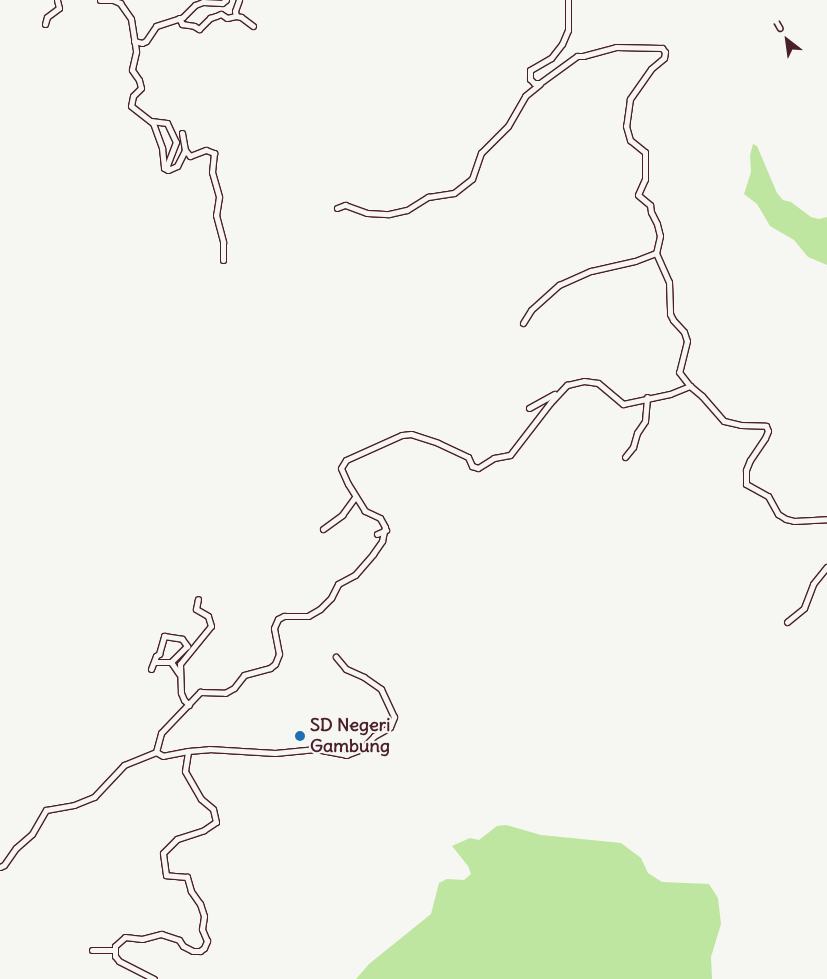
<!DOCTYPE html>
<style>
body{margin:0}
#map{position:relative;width:827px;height:979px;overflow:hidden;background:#f6f6f2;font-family:Delius,sans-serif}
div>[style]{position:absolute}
.green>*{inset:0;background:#bee6a1}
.roads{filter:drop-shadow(1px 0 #4a1f2b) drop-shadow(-1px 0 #4a1f2b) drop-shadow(0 1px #4a1f2b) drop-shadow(0 -1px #4a1f2b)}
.minor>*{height:5px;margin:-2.5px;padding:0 2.5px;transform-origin:2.5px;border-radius:2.5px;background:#f6f6f2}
.dots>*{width:14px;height:14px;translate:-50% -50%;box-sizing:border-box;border:2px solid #f6f6f2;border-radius:50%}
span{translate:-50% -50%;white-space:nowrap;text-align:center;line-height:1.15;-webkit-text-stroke:4px #f6f6f2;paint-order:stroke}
.poi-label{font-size:18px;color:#4a1f2b;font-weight:700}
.left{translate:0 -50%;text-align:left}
.north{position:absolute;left:762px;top:15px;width:50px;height:50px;-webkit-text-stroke:4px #f6f6f2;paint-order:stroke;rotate:330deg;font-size:14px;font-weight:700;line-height:20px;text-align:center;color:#4a1f2b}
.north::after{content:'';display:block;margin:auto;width:18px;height:22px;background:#4a1f2b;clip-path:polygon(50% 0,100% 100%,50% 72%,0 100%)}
</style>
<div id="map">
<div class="green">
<i style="clip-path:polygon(753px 144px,757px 146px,777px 193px,783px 200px,791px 202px,811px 217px,819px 219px,827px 217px,827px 265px,808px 257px,794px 240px,770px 226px,757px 204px,744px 194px,751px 172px,750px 155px)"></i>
<i style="clip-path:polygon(506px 825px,541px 835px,621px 843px,641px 858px,648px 873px,662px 882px,709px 884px,718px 898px,721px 924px,711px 957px,712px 979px,356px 979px,369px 964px,431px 914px,439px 883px,447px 879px,464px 880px,471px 874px,468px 866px,452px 846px,470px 838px,479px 840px,497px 826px)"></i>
</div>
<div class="roads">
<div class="minor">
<i style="left:100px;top:0;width:13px"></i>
<i style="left:113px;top:0;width:8px;rotate:23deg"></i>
<i style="left:120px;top:3px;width:19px;rotate:55deg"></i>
<i style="left:131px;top:19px;width:33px;rotate:81deg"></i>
<i style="left:136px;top:52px;width:18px;rotate:103deg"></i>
<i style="left:132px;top:70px;width:12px;rotate:55deg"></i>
<i style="left:139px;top:80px;width:8px;rotate:76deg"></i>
<i style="left:141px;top:88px;width:11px;rotate:135deg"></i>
<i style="left:133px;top:96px;width:10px;rotate:101deg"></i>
<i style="left:131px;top:106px;width:28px;rotate:38deg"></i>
<i style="left:153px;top:123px;width:27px;rotate:70deg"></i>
<i style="left:162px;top:148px;width:20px;rotate:84deg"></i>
<i style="left:164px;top:168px;width:4px;rotate:27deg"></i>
<i style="left:168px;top:170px;width:10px;rotate:-24deg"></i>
<i style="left:177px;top:166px;width:18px;rotate:-63deg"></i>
<i style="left:185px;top:150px;width:8px;rotate:50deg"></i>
<i style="left:190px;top:156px;width:17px;rotate:-21deg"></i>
<i style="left:206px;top:150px;width:9px;rotate:21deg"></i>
<i style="left:214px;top:153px;width:19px;rotate:96deg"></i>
<i style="left:212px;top:172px;width:26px;rotate:74deg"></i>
<i style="left:219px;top:197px;width:18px;rotate:99deg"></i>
<i style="left:216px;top:215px;width:28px;rotate:75deg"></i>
<i style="left:223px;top:242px;width:18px;rotate:90deg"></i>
<i style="left:568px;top:0;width:30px;rotate:90deg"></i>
<i style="left:568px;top:30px;width:15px;rotate:113deg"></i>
<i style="left:562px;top:44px;width:18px;rotate:128deg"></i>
<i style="left:551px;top:58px;width:24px;rotate:150deg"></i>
<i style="left:530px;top:70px;width:9px;rotate:90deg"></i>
<i style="left:530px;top:79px;width:6px;rotate:45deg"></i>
<i style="left:534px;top:83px;width:6px"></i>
<i style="left:540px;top:83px;width:46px;rotate:-36.1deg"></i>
<i style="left:577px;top:56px;width:6px"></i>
<i style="left:583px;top:56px;width:34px;rotate:-15deg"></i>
<i style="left:616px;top:47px;width:46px;rotate:1.2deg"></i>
<i style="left:662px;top:48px;width:5px;rotate:53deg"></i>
<i style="left:665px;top:52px;width:6px;rotate:99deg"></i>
<i style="left:664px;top:58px;width:17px;rotate:140deg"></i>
<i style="left:651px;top:69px;width:37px;rotate:125deg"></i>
<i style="left:630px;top:99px;width:27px;rotate:98deg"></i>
<i style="left:626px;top:126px;width:15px;rotate:74deg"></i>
<i style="left:630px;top:140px;width:19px;rotate:39deg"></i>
<i style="left:645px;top:152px;width:27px;rotate:90deg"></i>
<i style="left:645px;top:179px;width:17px;rotate:114deg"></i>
<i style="left:638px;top:195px;width:16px;rotate:40deg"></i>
<i style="left:650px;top:205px;width:7px;rotate:82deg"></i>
<i style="left:651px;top:212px;width:13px;rotate:63deg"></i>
<i style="left:657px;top:224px;width:12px;rotate:76deg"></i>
<i style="left:660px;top:236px;width:17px;rotate:103deg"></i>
<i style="left:656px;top:253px;width:32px;rotate:66deg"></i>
<i style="left:669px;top:282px;width:32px;rotate:88deg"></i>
<i style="left:670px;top:314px;width:7px;rotate:63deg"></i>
<i style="left:673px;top:320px;width:16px;rotate:47deg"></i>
<i style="left:684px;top:332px;width:9px;rotate:72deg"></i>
<i style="left:687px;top:341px;width:32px;rotate:104deg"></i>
<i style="left:679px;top:372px;width:18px;rotate:52deg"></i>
<i style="left:236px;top:16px;width:5px;rotate:11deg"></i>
<i style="left:241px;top:17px;width:15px;rotate:37deg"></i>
<i style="left:179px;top:18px;width:7px;rotate:63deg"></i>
<i style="left:182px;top:24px;width:12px;rotate:9deg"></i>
<i style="left:194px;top:26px;width:6px;rotate:31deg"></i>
<i style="left:199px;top:29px;width:16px;rotate:-45deg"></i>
<i style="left:210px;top:18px;width:6px;rotate:-18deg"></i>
<i style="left:216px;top:16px;width:5px;rotate:-22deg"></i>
<i style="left:221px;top:14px;width:7px;rotate:34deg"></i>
<i style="left:227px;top:18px;width:9px;rotate:-13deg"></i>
<i style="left:236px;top:16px;width:5px;rotate:-101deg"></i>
<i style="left:235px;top:11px;width:12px;rotate:-70deg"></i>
<i style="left:45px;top:24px;width:7px;rotate:-74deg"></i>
<i style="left:47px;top:17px;width:15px;rotate:-37deg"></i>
<i style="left:59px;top:8px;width:8px;rotate:-104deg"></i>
<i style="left:134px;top:41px;width:8px;rotate:14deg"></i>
<i style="left:142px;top:43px;width:4px;rotate:-27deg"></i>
<i style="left:146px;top:41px;width:18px;rotate:-56deg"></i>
<i style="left:156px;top:26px;width:28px;rotate:-18deg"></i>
<i style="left:183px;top:17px;width:17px;rotate:-45deg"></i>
<i style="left:195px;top:5px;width:9px;rotate:-21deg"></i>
<i style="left:203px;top:2px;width:19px;rotate:3deg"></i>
<i style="left:222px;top:3px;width:5px;rotate:-37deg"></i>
<i style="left:151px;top:121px;width:16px;rotate:7deg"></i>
<i style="left:167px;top:123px;width:21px;rotate:65deg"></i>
<i style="left:176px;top:142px;width:25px;rotate:111deg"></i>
<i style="left:167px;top:165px;width:5px;rotate:79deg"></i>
<i style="left:182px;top:133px;width:17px;rotate:80deg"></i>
<i style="left:337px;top:208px;width:9px;rotate:-21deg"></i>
<i style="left:345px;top:205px;width:23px;rotate:20deg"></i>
<i style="left:367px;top:213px;width:22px;rotate:3deg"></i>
<i style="left:389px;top:214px;width:18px;rotate:-13deg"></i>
<i style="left:407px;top:210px;width:25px;rotate:-32deg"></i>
<i style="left:428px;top:197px;width:26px;rotate:-9deg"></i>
<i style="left:454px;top:193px;width:23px;rotate:-38deg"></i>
<i style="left:472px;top:179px;width:28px;rotate:-71deg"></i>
<i style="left:481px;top:153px;width:38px;rotate:-45deg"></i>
<i style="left:508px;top:126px;width:34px;rotate:-60deg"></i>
<i style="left:525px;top:96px;width:19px;rotate:-39deg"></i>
<i style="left:523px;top:323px;width:15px;rotate:-58deg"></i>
<i style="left:531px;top:310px;width:38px;rotate:-42deg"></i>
<i style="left:559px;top:285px;width:35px;rotate:-24deg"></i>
<i style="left:591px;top:271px;width:45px;rotate:-12.8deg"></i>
<i style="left:635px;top:261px;width:22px;rotate:-21deg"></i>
<i style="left:529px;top:408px;width:29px;rotate:-29deg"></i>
<i style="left:625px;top:457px;width:13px;rotate:-51deg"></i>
<i style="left:633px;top:447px;width:15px;rotate:-74deg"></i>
<i style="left:637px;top:433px;width:14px;rotate:-56deg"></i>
<i style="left:645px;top:421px;width:24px;rotate:-85deg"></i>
<i style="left:323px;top:529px;width:24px;rotate:-36deg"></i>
<i style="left:342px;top:515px;width:22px;rotate:-54deg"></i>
<i style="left:377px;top:534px;width:10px;rotate:-24deg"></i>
<i style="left:787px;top:622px;width:22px;rotate:-39deg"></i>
<i style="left:804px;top:608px;width:26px;rotate:-69deg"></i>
<i style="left:813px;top:584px;width:22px;rotate:-51deg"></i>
<i style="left:154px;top:662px;width:17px"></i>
<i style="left:151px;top:669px;width:14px;rotate:-69deg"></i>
<i style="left:156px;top:656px;width:4px;rotate:-34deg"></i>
<i style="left:159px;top:654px;width:19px;rotate:-74deg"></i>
<i style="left:164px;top:636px;width:18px;rotate:9deg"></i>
<i style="left:182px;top:639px;width:9px;rotate:54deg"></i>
<i style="left:187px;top:646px;width:23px;rotate:135deg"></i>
<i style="left:171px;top:662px;width:14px;rotate:56deg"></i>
<i style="left:189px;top:705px;width:7px;rotate:-135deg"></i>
<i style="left:184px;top:700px;width:8px;rotate:-113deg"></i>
<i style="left:181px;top:693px;width:29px;rotate:-92deg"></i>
<i style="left:180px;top:664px;width:49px;rotate:-50.8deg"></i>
<i style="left:211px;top:626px;width:10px;rotate:-107deg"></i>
<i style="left:208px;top:616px;width:14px;rotate:-150deg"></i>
<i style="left:196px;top:609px;width:10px;rotate:-79deg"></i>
<i style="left:188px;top:751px;width:21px;rotate:-5deg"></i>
<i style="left:209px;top:749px;width:66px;rotate:3.5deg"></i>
<i style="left:275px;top:753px;width:41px;rotate:-5.6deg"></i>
<i style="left:316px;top:749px;width:31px;rotate:11deg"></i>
<i style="left:346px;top:755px;width:17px;rotate:-21deg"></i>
<i style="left:362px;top:749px;width:18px;rotate:-47deg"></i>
<i style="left:374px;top:736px;width:18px;rotate:-29deg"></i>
<i style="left:390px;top:727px;width:11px;rotate:-68deg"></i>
<i style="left:394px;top:717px;width:31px;rotate:-115deg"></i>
<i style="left:381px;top:689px;width:21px;rotate:-145deg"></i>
<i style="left:364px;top:677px;width:20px;rotate:-156deg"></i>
<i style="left:346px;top:669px;width:16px;rotate:-130deg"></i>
<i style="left:156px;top:752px;width:20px;rotate:-75deg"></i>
<i style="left:161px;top:733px;width:57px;rotate:-46.4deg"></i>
<i style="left:200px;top:692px;width:25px;rotate:2deg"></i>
<i style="left:225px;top:693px;width:10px;rotate:-29deg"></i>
<i style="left:234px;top:688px;width:16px;rotate:-52deg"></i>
<i style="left:244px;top:675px;width:27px;rotate:-15deg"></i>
<i style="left:270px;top:668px;width:6px;rotate:-39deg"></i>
<i style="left:275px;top:664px;width:11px;rotate:-68deg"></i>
<i style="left:279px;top:654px;width:26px;rotate:-101deg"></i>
<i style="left:274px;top:628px;width:10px;rotate:-66deg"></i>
<i style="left:278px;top:619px;width:7px;rotate:-27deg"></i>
<i style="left:284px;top:616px;width:24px"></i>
<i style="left:308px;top:616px;width:14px;rotate:-30deg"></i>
<i style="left:320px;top:609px;width:16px;rotate:-45deg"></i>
<i style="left:331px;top:598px;width:16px;rotate:-63deg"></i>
<i style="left:338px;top:584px;width:19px;rotate:-28deg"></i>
<i style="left:355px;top:575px;width:28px;rotate:-49deg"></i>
<i style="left:373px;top:554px;width:16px;rotate:-55deg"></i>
<i style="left:382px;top:541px;width:14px;rotate:-78deg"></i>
<i style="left:385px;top:527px;width:10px;rotate:-119deg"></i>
<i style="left:380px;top:518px;width:17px;rotate:-155deg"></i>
<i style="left:365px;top:511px;width:32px;rotate:-122deg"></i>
<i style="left:348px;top:484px;width:17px;rotate:-114deg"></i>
<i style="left:341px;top:468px;width:9px;rotate:-58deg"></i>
<i style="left:346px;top:460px;width:61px;rotate:-24.1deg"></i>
<i style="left:402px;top:435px;width:9px;rotate:-6deg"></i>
<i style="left:411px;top:434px;width:28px;rotate:18deg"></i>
<i style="left:438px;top:443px;width:33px;rotate:25deg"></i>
<i style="left:468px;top:457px;width:10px;rotate:66deg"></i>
<i style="left:472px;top:466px;width:6px;rotate:18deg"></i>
<i style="left:478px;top:468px;width:19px;rotate:-32deg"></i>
<i style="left:494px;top:458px;width:16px;rotate:-11deg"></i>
<i style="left:510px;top:455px;width:66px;rotate:-52.4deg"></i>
<i style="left:550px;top:403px;width:25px;rotate:-47deg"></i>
<i style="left:567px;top:385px;width:17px;rotate:-13deg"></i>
<i style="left:584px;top:381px;width:14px;rotate:8deg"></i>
<i style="left:598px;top:383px;width:33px;rotate:40deg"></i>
<i style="left:623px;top:404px;width:48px;rotate:-12deg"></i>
<i style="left:670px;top:394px;width:22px;rotate:-22deg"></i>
<i style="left:690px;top:386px;width:16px;rotate:40deg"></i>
<i style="left:702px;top:396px;width:33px;rotate:49deg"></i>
<i style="left:724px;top:421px;width:17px;rotate:13deg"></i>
<i style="left:741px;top:425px;width:25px;rotate:2deg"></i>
<i style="left:766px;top:426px;width:5px;rotate:68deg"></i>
<i style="left:768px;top:431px;width:8px;rotate:113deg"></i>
<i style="left:765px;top:438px;width:27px;rotate:124deg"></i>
<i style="left:750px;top:460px;width:11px;rotate:112deg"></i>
<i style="left:746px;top:470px;width:14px;rotate:90deg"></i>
<i style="left:746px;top:484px;width:25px;rotate:29deg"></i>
<i style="left:768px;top:496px;width:21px;rotate:61deg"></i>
<i style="left:778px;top:514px;width:9px;rotate:32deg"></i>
<i style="left:786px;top:519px;width:8px;rotate:14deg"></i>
<i style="left:794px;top:521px;width:33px;rotate:-3deg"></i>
<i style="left:0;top:867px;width:4px;rotate:-27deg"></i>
<i style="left:4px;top:865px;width:21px;rotate:-55deg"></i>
<i style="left:16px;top:848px;width:21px;rotate:-41deg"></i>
<i style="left:32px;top:834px;width:28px;rotate:-60deg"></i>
<i style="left:46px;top:810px;width:28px;rotate:-10deg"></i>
<i style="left:74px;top:805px;width:22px;rotate:-22deg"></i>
<i style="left:94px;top:797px;width:44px;rotate:-46.8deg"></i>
<i style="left:124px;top:765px;width:35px;rotate:-22deg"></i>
<i style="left:92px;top:950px;width:21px"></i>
<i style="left:154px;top:979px;width:39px;rotate:-153deg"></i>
<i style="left:119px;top:961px;width:6px;rotate:-129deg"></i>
<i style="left:115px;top:956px;width:10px;rotate:-90deg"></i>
<i style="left:115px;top:946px;width:13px;rotate:-42deg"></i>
<i style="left:125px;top:937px;width:17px;rotate:7deg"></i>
<i style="left:142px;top:939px;width:20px;rotate:-15deg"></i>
<i style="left:161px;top:934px;width:19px;rotate:18deg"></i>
<i style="left:179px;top:940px;width:7px;rotate:56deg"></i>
<i style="left:183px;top:946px;width:11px;rotate:27deg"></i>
<i style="left:193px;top:951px;width:7px"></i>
<i style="left:200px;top:951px;width:5px;rotate:-37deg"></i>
<i style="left:204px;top:948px;width:8px;rotate:-67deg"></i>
<i style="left:207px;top:941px;width:13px;rotate:-113deg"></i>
<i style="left:202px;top:929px;width:13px;rotate:-81deg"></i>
<i style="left:204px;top:916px;width:13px;rotate:-108deg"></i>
<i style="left:200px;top:904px;width:16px;rotate:-125deg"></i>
<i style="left:191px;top:891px;width:15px;rotate:-106deg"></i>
<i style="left:187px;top:877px;width:21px;rotate:-175deg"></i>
<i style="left:166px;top:875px;width:22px;rotate:-98deg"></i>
<i style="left:163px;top:853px;width:20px;rotate:-45deg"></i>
<i style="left:177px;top:839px;width:28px;rotate:-18deg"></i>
<i style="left:204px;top:830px;width:14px;rotate:-34deg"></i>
<i style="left:216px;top:822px;width:13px;rotate:-103deg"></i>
<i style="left:213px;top:809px;width:16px;rotate:-140deg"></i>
<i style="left:201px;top:799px;width:32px;rotate:-120deg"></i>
<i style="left:185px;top:771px;width:20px;rotate:-81deg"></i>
<i style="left:188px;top:751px;width:25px;rotate:169deg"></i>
<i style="left:163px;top:756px;width:8px;rotate:-150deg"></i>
</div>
</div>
<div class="dots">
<i style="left:300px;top:736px;background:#1f6fb2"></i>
</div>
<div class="poi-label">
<span class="left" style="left:310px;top:736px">SD Negeri<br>Gambung</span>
</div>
<div class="north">U</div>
</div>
